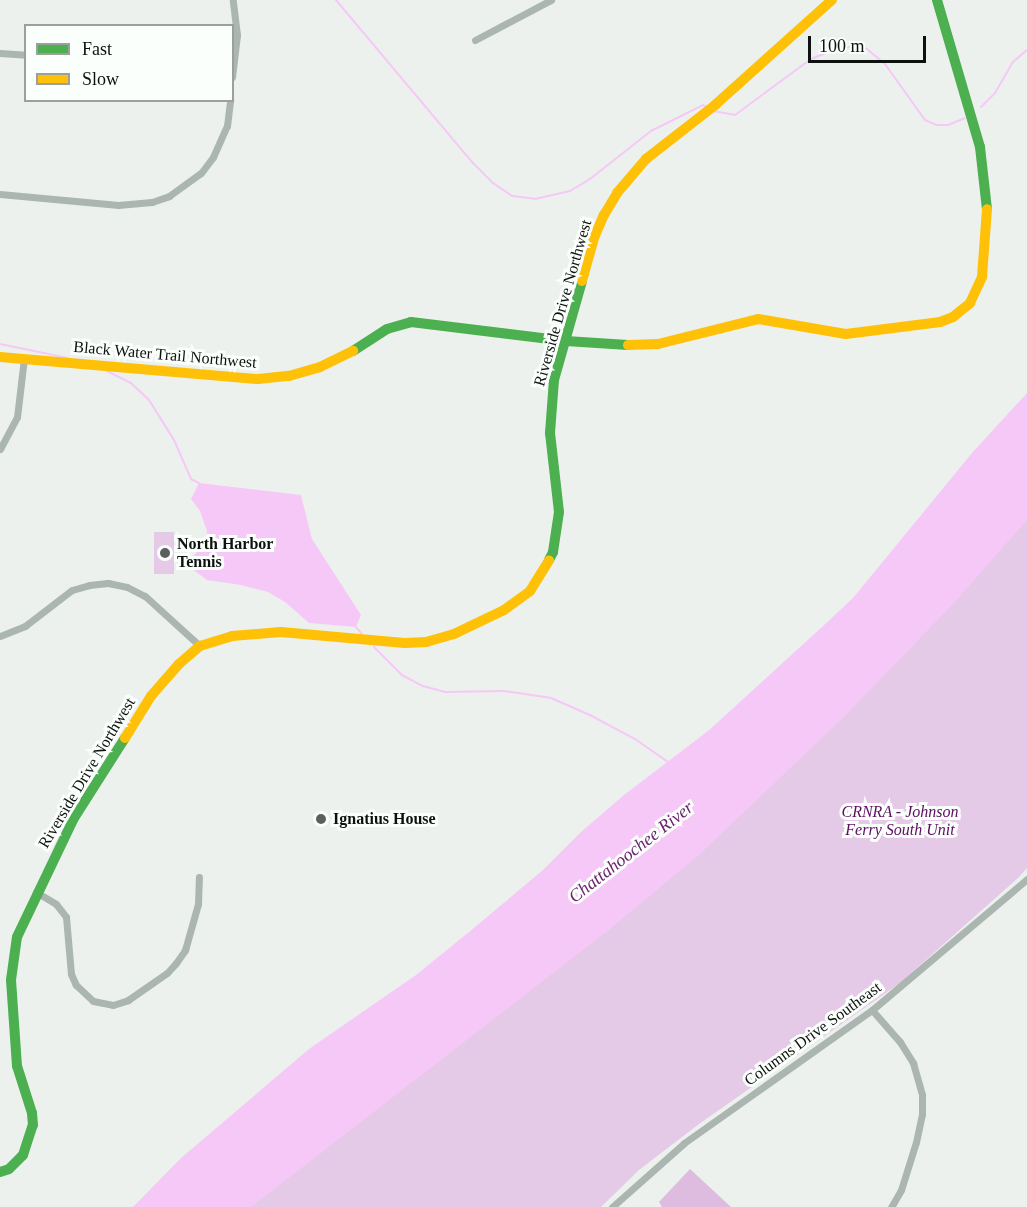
<!DOCTYPE html>
<style>
body{margin:0}
#map{position:relative;width:1027px;height:1207px;overflow:hidden;background:#ecf1ee;font-family:"Times New Roman",serif}
div>[style]{position:absolute}
.green>*{inset:0;background:#e4cae6;transform-origin:0 0}
.forest>*{inset:0;background:#debcdf}
.water>*{inset:0;background:#f6c8f7}
.stream>*{height:2px;margin:-1px;padding:0 1px;transform-origin:1px;border-radius:1px;background:#f6c8f7}
.street>*{height:7px;margin:-3.5px;padding:0 3.5px;transform-origin:3.5px;border-radius:3.5px;background:#acb6b1}
.fast>*{height:10px;margin:-5px;padding:0 5px;transform-origin:5px;border-radius:5px;background:#4caf50}
.slow>*{height:10px;margin:-5px;padding:0 5px;transform-origin:5px;border-radius:5px;background:#ffc107}
.dots>*{width:16px;height:16px;translate:-50% -50%;box-sizing:border-box;border:3px solid #fbfffc;border-radius:50%}
span{translate:-50% -50%;white-space:nowrap;text-align:center;line-height:1.15;-webkit-text-stroke:6px #fbfffc;paint-order:stroke}
.street-label{font-size:16px;color:#0e110f}
.poi-label{font-size:16px;color:#0e110f;font-weight:700}
.left{translate:0 -50%;text-align:left}
.park-label{font-size:16px;color:#5d0d61;font-style:italic}
.water-label{font-size:18px;color:#6d2171;font-style:italic}
.legend{position:absolute;left:24px;top:24px;width:210px;height:78px;box-sizing:border-box;background:#fbfffc;border:2px solid #9ca09d;margin:0;padding:8px 10px;list-style:none;font-size:18px;color:#0e110f}
.legend li{display:flex;align-items:center;gap:12px;height:30px}
.legend b{width:30px;border:2px solid #9ca09d}
.scale{position:absolute;left:808px;top:36px;width:118px;height:27px;box-sizing:border-box;border:3px solid #0e110f;border-top:0;padding-left:8px;font-size:18px;line-height:21px;white-space:nowrap;color:#0e110f;-webkit-text-stroke:4px #fbfffc;paint-order:stroke}
</style>
<div id="map">
<div class="green">
<i style="clip-path:polygon(1027px 494px,1027px 868px,1018px 878px,900px 983px,699px 1124px,639px 1170px,601px 1207px,241px 1207px)"></i>
<i style="left:154px;top:532px;width:20px;height:42px"></i>
</div>
<div class="forest">
<i style="clip-path:polygon(690px 1169px,731px 1207px,662px 1207px,659px 1202px)"></i>
</div>
<div class="water">
<i style="clip-path:polygon(1027px 393px,1027px 520px,953px 604px,844px 717px,700px 854px,610px 929px,251px 1207px,133px 1207px,181px 1158px,309px 1049px,416px 975px,469px 932px,543px 870px,581px 832px,624px 795px,708px 731px,822px 627px,853px 598px,972px 453px)"></i>
<i style="clip-path:polygon(199px 483px,301px 495px,312px 539px,361px 615px,356px 627px,309px 623px,285px 602px,268px 592px,241px 585px,207px 580px,187px 565px,189px 560px,204px 545px,207px 531px,200px 511px,191px 499px)"></i>
</div>
<div class="stream">
<i style="left:336px;top:0;width:212px;rotate:50deg"></i>
<i style="left:472px;top:162px;width:30px;rotate:45deg"></i>
<i style="left:493px;top:183px;width:23px;rotate:34deg"></i>
<i style="left:512px;top:196px;width:23px;rotate:7deg"></i>
<i style="left:535px;top:199px;width:36px;rotate:-13deg"></i>
<i style="left:570px;top:191px;width:23px;rotate:-31deg"></i>
<i style="left:590px;top:179px;width:78px;rotate:-38.2deg"></i>
<i style="left:651px;top:131px;width:58px;rotate:-26.6deg"></i>
<i style="left:703px;top:105px;width:4px;rotate:34deg"></i>
<i style="left:981px;top:107px;width:20px;rotate:-45deg"></i>
<i style="left:995px;top:93px;width:36px;rotate:-60deg"></i>
<i style="left:1013px;top:62px;width:18px;rotate:-41deg"></i>
<i style="left:713px;top:111px;width:22px;rotate:10deg"></i>
<i style="left:735px;top:115px;width:94px;rotate:-36.4deg"></i>
<i style="left:811px;top:59px;width:24px;rotate:-22deg"></i>
<i style="left:833px;top:50px;width:23px;rotate:-10deg"></i>
<i style="left:856px;top:46px;width:11px;rotate:15deg"></i>
<i style="left:867px;top:49px;width:23px;rotate:40deg"></i>
<i style="left:885px;top:64px;width:69px;rotate:54.5deg"></i>
<i style="left:925px;top:120px;width:12px;rotate:24deg"></i>
<i style="left:936px;top:125px;width:12px"></i>
<i style="left:948px;top:125px;width:18px;rotate:-22deg"></i>
<i style="left:0;top:344px;width:69px;rotate:11.6deg"></i>
<i style="left:107px;top:371px;width:28px;rotate:27deg"></i>
<i style="left:132px;top:384px;width:23px;rotate:43deg"></i>
<i style="left:149px;top:400px;width:47px;rotate:58deg"></i>
<i style="left:174px;top:440px;width:43px;rotate:66.4deg"></i>
<i style="left:191px;top:479px;width:9px;rotate:27deg"></i>
<i style="left:356px;top:627px;width:9px;rotate:49deg"></i>
<i style="left:374px;top:647px;width:40px;rotate:45deg"></i>
<i style="left:402px;top:675px;width:24px;rotate:28deg"></i>
<i style="left:423px;top:686px;width:24px;rotate:15deg"></i>
<i style="left:446px;top:692px;width:58px;rotate:-1deg"></i>
<i style="left:504px;top:691px;width:48px;rotate:8.5deg"></i>
<i style="left:551px;top:698px;width:43px;rotate:23.6deg"></i>
<i style="left:590px;top:715px;width:51px;rotate:28.1deg"></i>
<i style="left:635px;top:739px;width:40px;rotate:34.9deg"></i>
</div>
<div class="street">
<i style="left:475px;top:40px;width:86px;rotate:-27.8deg"></i>
<i style="left:0;top:53px;width:26px;rotate:4deg"></i>
<i style="left:232px;top:77px;width:42px;rotate:-83.2deg"></i>
<i style="left:237px;top:35px;width:35px;rotate:-97deg"></i>
<i style="left:0;top:194px;width:119px;rotate:5.3deg"></i>
<i style="left:118px;top:205px;width:34px;rotate:-5deg"></i>
<i style="left:152px;top:202px;width:18px;rotate:-19deg"></i>
<i style="left:169px;top:196px;width:39px;rotate:-36deg"></i>
<i style="left:201px;top:173px;width:20px;rotate:-53deg"></i>
<i style="left:213px;top:157px;width:34px;rotate:-66deg"></i>
<i style="left:227px;top:126px;width:26px;rotate:-83deg"></i>
<i style="left:0;top:449px;width:36px;rotate:-62deg"></i>
<i style="left:17px;top:417px;width:59px;rotate:-83.2deg"></i>
<i style="left:0;top:636px;width:27px;rotate:-22deg"></i>
<i style="left:25px;top:626px;width:59px;rotate:-37.5deg"></i>
<i style="left:72px;top:590px;width:18px;rotate:-16deg"></i>
<i style="left:89px;top:585px;width:19px;rotate:-6deg"></i>
<i style="left:108px;top:583px;width:19px;rotate:12deg"></i>
<i style="left:127px;top:587px;width:20px;rotate:27deg"></i>
<i style="left:145px;top:596px;width:74px;rotate:42.3deg"></i>
<i style="left:36px;top:892px;width:23px;rotate:31deg"></i>
<i style="left:56px;top:904px;width:16px;rotate:52deg"></i>
<i style="left:66px;top:917px;width:57px;rotate:85deg"></i>
<i style="left:71px;top:974px;width:12px;rotate:66deg"></i>
<i style="left:76px;top:985px;width:23px;rotate:43deg"></i>
<i style="left:93px;top:1001px;width:20px;rotate:11deg"></i>
<i style="left:113px;top:1005px;width:16px;rotate:-18deg"></i>
<i style="left:128px;top:1000px;width:47px;rotate:-34.7deg"></i>
<i style="left:167px;top:973px;width:13px;rotate:-48deg"></i>
<i style="left:176px;top:963px;width:16px;rotate:-55deg"></i>
<i style="left:185px;top:950px;width:48px;rotate:-74.2deg"></i>
<i style="left:198px;top:904px;width:27px;rotate:-88deg"></i>
<i style="left:872px;top:1010px;width:43px;rotate:48.8deg"></i>
<i style="left:900px;top:1042px;width:25px;rotate:58deg"></i>
<i style="left:913px;top:1063px;width:33px;rotate:74deg"></i>
<i style="left:922px;top:1095px;width:19px;rotate:90deg"></i>
<i style="left:922px;top:1114px;width:29px;rotate:102deg"></i>
<i style="left:916px;top:1142px;width:50px;rotate:107.4deg"></i>
<i style="left:901px;top:1190px;width:20px;rotate:120deg"></i>
<i style="left:612px;top:1207px;width:96px;rotate:-41.6deg"></i>
<i style="left:684px;top:1143px;width:230px;rotate:-35.3deg"></i>
<i style="left:872px;top:1010px;width:203px;rotate:-40.2deg"></i>
</div>
<div class="fast">
<i style="left:937px;top:0;width:153px;rotate:73.7deg"></i>
<i style="left:980px;top:147px;width:62px;rotate:83.6deg"></i>
<i style="left:353px;top:351px;width:40px;rotate:-32.9deg"></i>
<i style="left:387px;top:329px;width:25px;rotate:-16deg"></i>
<i style="left:411px;top:322px;width:156px;rotate:7deg"></i>
<i style="left:566px;top:341px;width:62px;rotate:3.7deg"></i>
<i style="left:549px;top:560px;width:9px;rotate:-63deg"></i>
<i style="left:553px;top:552px;width:40px;rotate:-81.5deg"></i>
<i style="left:559px;top:512px;width:80px;rotate:-96.5deg"></i>
<i style="left:550px;top:433px;width:53px;rotate:-85.7deg"></i>
<i style="left:554px;top:380px;width:103px;rotate:-74.2deg"></i>
<i style="left:0;top:1172px;width:9px;rotate:-18deg"></i>
<i style="left:9px;top:1169px;width:20px;rotate:-45deg"></i>
<i style="left:23px;top:1155px;width:32px;rotate:-72deg"></i>
<i style="left:33px;top:1125px;width:12px;rotate:-95deg"></i>
<i style="left:32px;top:1113px;width:49px;rotate:-107.7deg"></i>
<i style="left:17px;top:1066px;width:86px;rotate:-94deg"></i>
<i style="left:11px;top:980px;width:43px;rotate:-82.1deg"></i>
<i style="left:17px;top:937px;width:132px;rotate:-64.4deg"></i>
<i style="left:74px;top:818px;width:95px;rotate:-57.5deg"></i>
</div>
<div class="slow">
<i style="left:582px;top:281px;width:45px;rotate:-74.4deg"></i>
<i style="left:594px;top:238px;width:25px;rotate:-67deg"></i>
<i style="left:604px;top:215px;width:26px;rotate:-59deg"></i>
<i style="left:617px;top:193px;width:45px;rotate:-49.5deg"></i>
<i style="left:646px;top:159px;width:88px;rotate:-38deg"></i>
<i style="left:715px;top:105px;width:157px;rotate:-41.9deg"></i>
<i style="left:628px;top:345px;width:30px;rotate:-2deg"></i>
<i style="left:658px;top:344px;width:103px;rotate:-14deg"></i>
<i style="left:758px;top:319px;width:89px;rotate:9.7deg"></i>
<i style="left:846px;top:334px;width:95px;rotate:-7.3deg"></i>
<i style="left:940px;top:322px;width:14px;rotate:-21deg"></i>
<i style="left:953px;top:317px;width:22px;rotate:-39deg"></i>
<i style="left:970px;top:303px;width:29px;rotate:-65deg"></i>
<i style="left:982px;top:277px;width:68px;rotate:-85.8deg"></i>
<i style="left:0;top:357px;width:259px;rotate:4.9deg"></i>
<i style="left:258px;top:379px;width:31px;rotate:-6deg"></i>
<i style="left:289px;top:376px;width:32px;rotate:-16deg"></i>
<i style="left:320px;top:367px;width:37px;rotate:-26deg"></i>
<i style="left:125px;top:738px;width:49px;rotate:-58.2deg"></i>
<i style="left:151px;top:696px;width:43px;rotate:-48.8deg"></i>
<i style="left:179px;top:664px;width:28px;rotate:-41deg"></i>
<i style="left:200px;top:646px;width:34px;rotate:-17deg"></i>
<i style="left:232px;top:636px;width:49px;rotate:-4.7deg"></i>
<i style="left:281px;top:632px;width:124px;rotate:5.1deg"></i>
<i style="left:405px;top:643px;width:21px;rotate:-3deg"></i>
<i style="left:426px;top:642px;width:29px;rotate:-16deg"></i>
<i style="left:454px;top:634px;width:55px;rotate:-25.6deg"></i>
<i style="left:504px;top:610px;width:32px;rotate:-36deg"></i>
<i style="left:530px;top:591px;width:36px;rotate:-58deg"></i>
</div>
<div class="dots">
<i style="left:165px;top:553px;background:#5c5f5d"></i>
<i style="left:321px;top:819px;background:#5c5f5d"></i>
</div>
<div class="street-label">
<span style="left:563px;top:303px;rotate:-74deg">Riverside Drive Northwest</span>
<span style="left:165px;top:355px;rotate:5deg">Black Water Trail Northwest</span>
<span style="left:87px;top:773px;rotate:-59deg">Riverside Drive Northwest</span>
<span style="left:813px;top:1034px;rotate:-36deg">Columns Drive Southeast</span>
</div>
<div class="poi-label">
<span class="left" style="left:177px;top:553px">North Harbor<br>Tennis</span>
<span class="left" style="left:333px;top:819px">Ignatius House</span>
</div>
<div class="park-label">
<span style="left:900px;top:821px">CRNRA - Johnson<br>Ferry South Unit</span>
</div>
<div class="water-label">
<span style="left:631px;top:852px;rotate:-38deg">Chattahoochee River</span>
</div>
<ul class="legend">
<li><b style="height:8px;background:#4caf50"></b>Fast</li>
<li><b style="height:8px;background:#ffc107"></b>Slow</li>
</ul>
<div class="scale">100 m</div>
</div>
